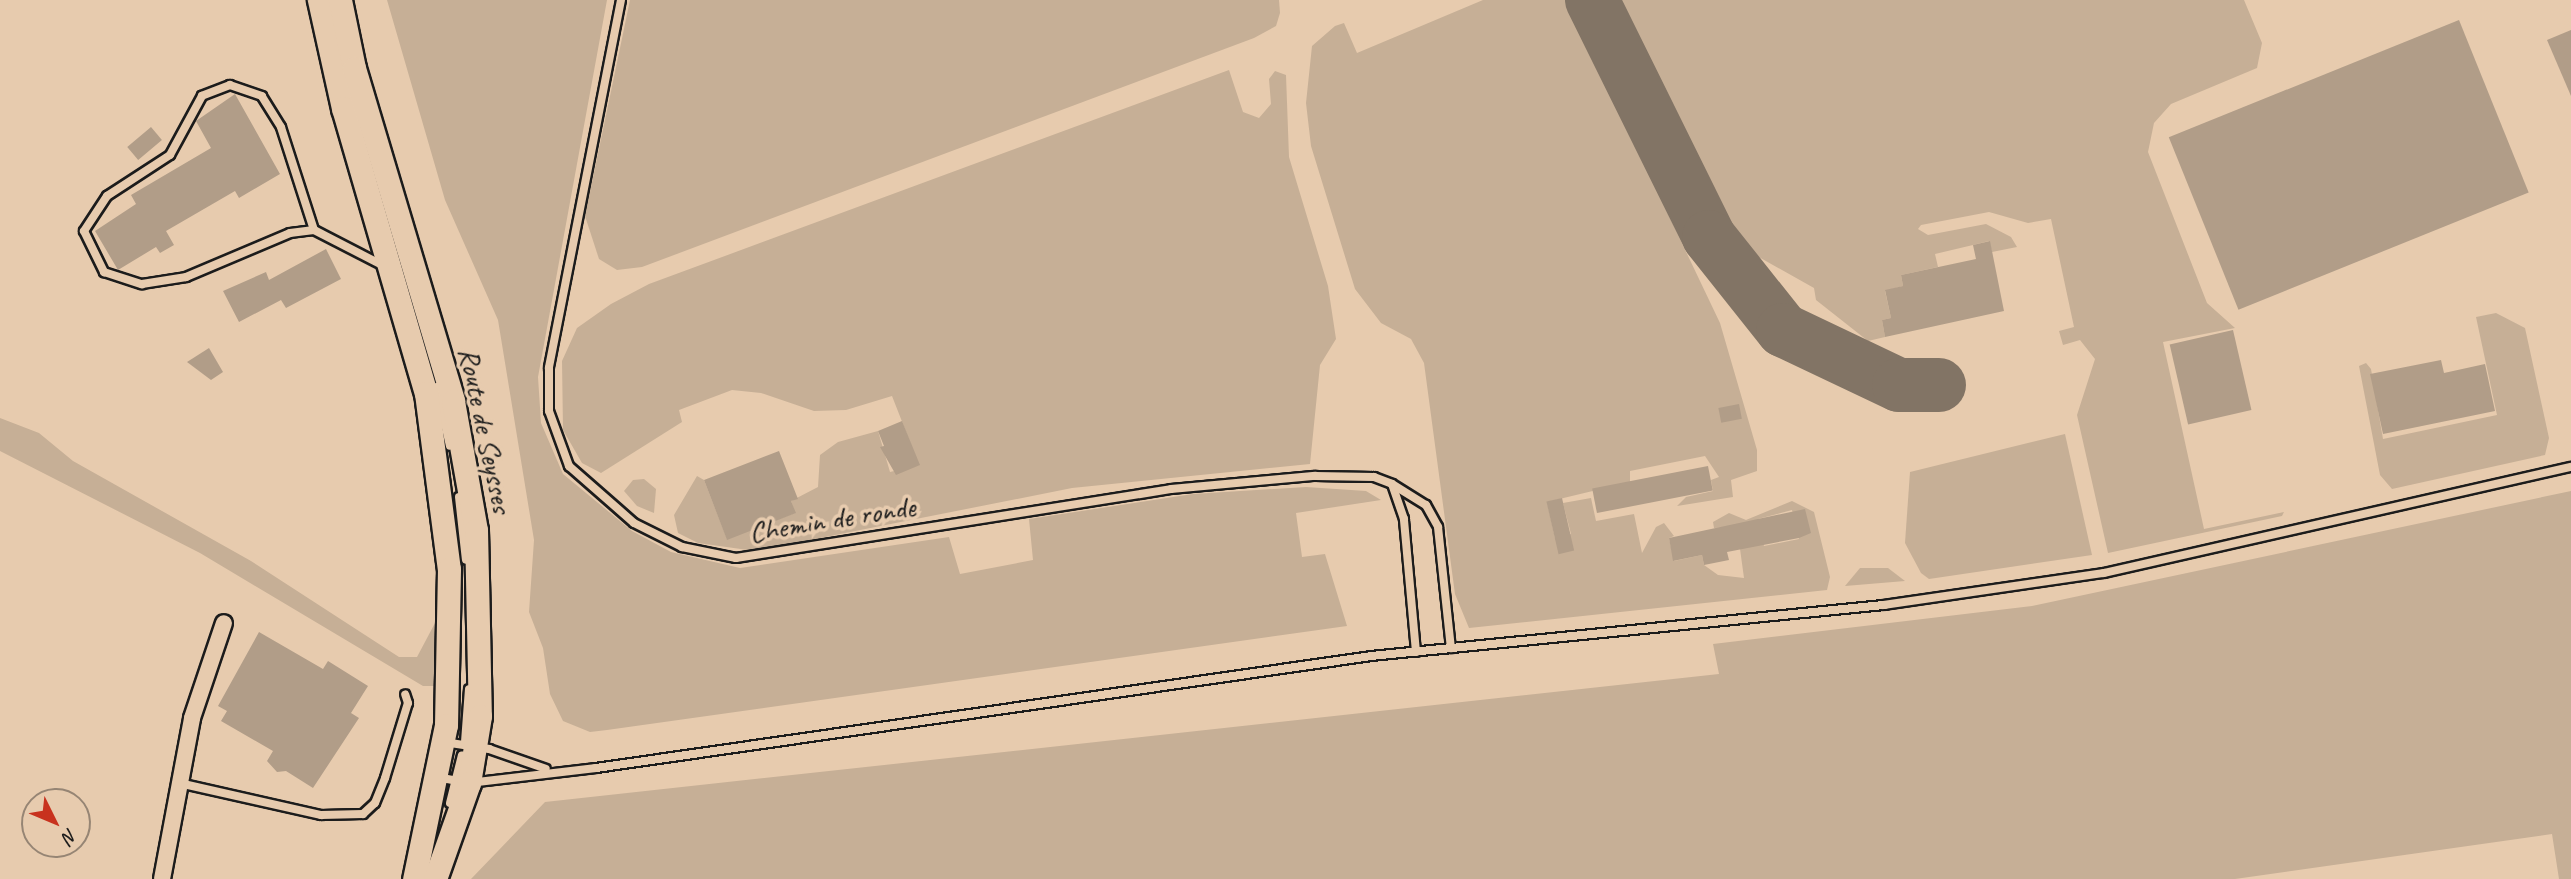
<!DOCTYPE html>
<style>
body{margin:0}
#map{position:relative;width:2571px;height:879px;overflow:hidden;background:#e7cbae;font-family:Caveat,sans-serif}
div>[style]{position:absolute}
.green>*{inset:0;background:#c6af96}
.taxiway>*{height:54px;margin:-27px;padding:0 27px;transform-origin:27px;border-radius:27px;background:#827465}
.building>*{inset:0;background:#b19d88;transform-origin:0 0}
.roads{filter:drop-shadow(2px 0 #1c1c1c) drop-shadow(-2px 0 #1c1c1c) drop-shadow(0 2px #1c1c1c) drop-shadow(0 -2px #1c1c1c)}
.lane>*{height:8px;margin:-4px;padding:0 4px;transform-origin:4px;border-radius:4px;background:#e7cbae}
.street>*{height:16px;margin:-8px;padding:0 8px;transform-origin:8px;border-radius:8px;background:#e7cbae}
.secondary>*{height:23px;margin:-11.5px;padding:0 11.5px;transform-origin:11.5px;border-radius:11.5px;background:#e7cbae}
span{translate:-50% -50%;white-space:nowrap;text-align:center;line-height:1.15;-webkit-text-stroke:7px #e7cbae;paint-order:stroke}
.street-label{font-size:30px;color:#1c1c1c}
.north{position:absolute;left:21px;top:788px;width:70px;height:70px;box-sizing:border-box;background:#e7cbae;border:2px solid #968574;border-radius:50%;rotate:133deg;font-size:19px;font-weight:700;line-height:28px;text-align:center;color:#1c1c1c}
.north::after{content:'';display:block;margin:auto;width:24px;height:32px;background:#c8321e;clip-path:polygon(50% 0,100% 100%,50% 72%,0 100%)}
</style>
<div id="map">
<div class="green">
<i style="clip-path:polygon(387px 0,607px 0,538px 377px,541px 423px,563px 474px,632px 531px,671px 552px,740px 568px,949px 537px,960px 574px,1033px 560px,1029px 519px,1193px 494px,1306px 487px,1366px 491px,1381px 500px,1296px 513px,1302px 557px,1325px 554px,1347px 626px,607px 730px,590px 732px,563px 721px,550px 694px,543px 648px,529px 612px,534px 540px,498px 320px,445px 200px)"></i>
<i style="clip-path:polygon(630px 0,1279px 0,1280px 13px,1276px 26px,1254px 38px,642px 267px,617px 270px,599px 259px,585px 216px)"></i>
<i style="clip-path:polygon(evenodd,1483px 0,1566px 0,1720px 323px,1757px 450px,1757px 471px,1731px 480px,1733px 497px,1677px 506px,1686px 497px,1713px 491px,1711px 480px,1719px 477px,1705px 456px,1630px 471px,1630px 482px,1547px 502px,1555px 538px,1571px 534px,1563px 503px,1591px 498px,1596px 521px,1634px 514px,1642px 553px,1656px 527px,1664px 523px,1674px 536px,1669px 538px,1674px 561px,1702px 555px,1704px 565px,1718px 575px,1744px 578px,1737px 527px,1714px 528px,1713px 522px,1729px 513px,1746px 520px,1792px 501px,1814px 512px,1830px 577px,1827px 590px,1469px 628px,1455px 594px,1424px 363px,1411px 339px,1381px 323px,1355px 289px,1311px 146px,1306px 103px,1312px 46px,1335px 26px,1344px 23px,1357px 53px,1483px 0,1792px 510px,1799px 539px,1764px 546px,1758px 519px,1792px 510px)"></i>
<i style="clip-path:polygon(1619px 0,2244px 0,2262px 43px,2257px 68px,2171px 104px,2154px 123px,2148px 152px,2207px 303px,2235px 328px,2163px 342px,2204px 529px,2284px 512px,2282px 516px,2108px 553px,2077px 415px,2095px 359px,2080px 340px,2063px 345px,2059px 331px,2074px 327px,2051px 219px,2028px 223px,1989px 212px,1921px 225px,1918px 229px,1928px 235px,1986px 224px,2011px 237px,2017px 247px,1992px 252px,1989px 241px,1973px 245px,1935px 254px,1938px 267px,1901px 275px,1903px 286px,1885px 291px,1891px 318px,1882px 320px,1885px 337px,1868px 341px,1816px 300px,1814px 288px,1757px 256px,1736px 233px)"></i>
<i style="clip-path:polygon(1229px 70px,1243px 112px,1259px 118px,1271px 104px,1269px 79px,1275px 71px,1286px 75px,1289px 157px,1328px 286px,1336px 339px,1320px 365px,1310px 464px,1072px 488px,755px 551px,698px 543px,678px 533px,674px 515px,697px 476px,704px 480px,727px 539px,795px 513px,791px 501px,818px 487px,820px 455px,838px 442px,878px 431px,890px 472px,919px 465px,892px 396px,846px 410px,814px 411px,761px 393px,732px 390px,679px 410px,682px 422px,601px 473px,582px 463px,563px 430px,562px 361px,577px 328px,611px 304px,649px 284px)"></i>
<i style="clip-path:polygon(2496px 313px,2525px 328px,2549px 438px,2545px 455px,2392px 489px,2380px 475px,2359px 366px,2366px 363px,2371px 369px,2383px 439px,2497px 415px,2476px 317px)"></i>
<i style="clip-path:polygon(0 418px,39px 433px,73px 461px,251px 561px,399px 657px,417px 657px,435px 623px,434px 686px,423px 686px,200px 553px,0 451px)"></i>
<i style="clip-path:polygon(2065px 434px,2092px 555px,1929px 579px,1921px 573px,1905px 543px,1910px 472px)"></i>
<i style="clip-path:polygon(644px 479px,656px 489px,654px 513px,637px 506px,624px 491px,633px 480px)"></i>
<i style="clip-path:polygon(2571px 491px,2571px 879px,2559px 879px,2552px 834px,2235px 879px,471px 879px,545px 802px,1719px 674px,1713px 644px,2032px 606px)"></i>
<i style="clip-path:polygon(1860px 568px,1888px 568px,1905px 581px,1845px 586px)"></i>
</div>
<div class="taxiway">
<i style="left:1592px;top:0;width:264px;rotate:63.7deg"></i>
<i style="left:1709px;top:237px;width:119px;rotate:51.5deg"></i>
<i style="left:1783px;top:330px;width:128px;rotate:25.4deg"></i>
<i style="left:1899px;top:385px;width:40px"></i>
</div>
<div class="building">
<i style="left:2459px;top:20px;width:186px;height:313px;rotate:68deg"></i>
<i style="clip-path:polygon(2571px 30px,2571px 96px,2547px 40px)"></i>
<i style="clip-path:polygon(235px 94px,280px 174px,239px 198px,235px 191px,166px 231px,174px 245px,160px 253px,156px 247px,118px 270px,95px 231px,136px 204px,131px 195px,211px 148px,196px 121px)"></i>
<i style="left:151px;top:127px;width:17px;height:31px;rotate:50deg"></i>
<i style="clip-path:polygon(1990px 241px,2004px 311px,1885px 337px,1882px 320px,1891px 318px,1885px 290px,1903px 286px,1901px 275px,1976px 259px,1973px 245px)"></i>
<i style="clip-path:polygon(326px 249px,341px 279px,286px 308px,281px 300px,239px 322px,223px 291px,266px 272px,269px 280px)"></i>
<i style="left:2233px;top:330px;width:82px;height:65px;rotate:77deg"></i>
<i style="clip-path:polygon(209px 348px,223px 372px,211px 380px,187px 362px)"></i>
<i style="clip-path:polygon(2441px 360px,2444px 373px,2485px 364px,2495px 411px,2383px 434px,2370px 374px)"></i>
<i style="left:1739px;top:404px;width:15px;height:21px;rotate:79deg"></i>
<i style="clip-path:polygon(902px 421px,920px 465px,896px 475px,880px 447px,884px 446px,878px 431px)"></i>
<i style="clip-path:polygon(779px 451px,798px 499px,791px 501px,796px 513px,727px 540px,704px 480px)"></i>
<i style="left:1708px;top:466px;width:25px;height:118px;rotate:79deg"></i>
<i style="left:1562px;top:498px;width:54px;height:16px;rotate:77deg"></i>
<i style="clip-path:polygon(1805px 509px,1811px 533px,1799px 538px,1727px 552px,1729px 560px,1704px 565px,1702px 555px,1673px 561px,1669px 538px)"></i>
<i style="clip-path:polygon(259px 632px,323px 669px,328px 661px,368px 686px,351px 713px,359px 718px,313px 788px,286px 771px,277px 772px,267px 761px,273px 751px,221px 721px,227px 711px,218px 706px)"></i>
</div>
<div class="roads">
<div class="lane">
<i style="left:621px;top:0;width:375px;rotate:101.1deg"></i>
<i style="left:549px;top:368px;width:43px;rotate:90deg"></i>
<i style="left:549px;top:411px;width:59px;rotate:70deg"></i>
<i style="left:569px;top:466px;width:86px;rotate:41.2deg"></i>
<i style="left:634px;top:523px;width:54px;rotate:26.6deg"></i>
<i style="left:682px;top:547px;width:55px;rotate:11.5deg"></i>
<i style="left:736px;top:558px;width:440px;rotate:-9deg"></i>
<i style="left:1171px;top:489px;width:145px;rotate:-5.2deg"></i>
<i style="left:1315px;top:476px;width:59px;rotate:1deg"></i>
<i style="left:1374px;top:477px;width:19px;rotate:21deg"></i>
<i style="left:314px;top:230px;width:108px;rotate:-107.8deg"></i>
<i style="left:281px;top:127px;width:36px;rotate:-122deg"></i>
<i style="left:262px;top:96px;width:34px;rotate:-161deg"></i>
<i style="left:230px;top:85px;width:30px;rotate:159deg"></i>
<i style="left:202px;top:96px;width:67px;rotate:118.5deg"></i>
<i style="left:170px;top:155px;width:75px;rotate:146.9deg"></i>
<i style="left:107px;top:196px;width:42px;rotate:123.3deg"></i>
<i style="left:84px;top:231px;width:46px;rotate:64deg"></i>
<i style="left:104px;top:272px;width:40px;rotate:18deg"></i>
<i style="left:142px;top:284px;width:45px;rotate:-9deg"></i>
<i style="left:186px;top:277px;width:113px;rotate:-22.9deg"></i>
<i style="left:290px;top:233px;width:24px;rotate:-7deg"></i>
<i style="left:314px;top:230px;width:79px;rotate:27.2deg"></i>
<i style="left:437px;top:387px;width:60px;rotate:77.6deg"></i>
<i style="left:459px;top:497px;width:63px;rotate:83.7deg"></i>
<i style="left:1416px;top:652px;width:134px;rotate:-95.2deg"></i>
<i style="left:1404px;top:519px;width:37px;rotate:-109deg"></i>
<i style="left:1392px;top:484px;width:40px;rotate:32deg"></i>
<i style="left:1426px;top:505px;width:25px;rotate:61deg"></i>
<i style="left:1438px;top:527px;width:122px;rotate:83.9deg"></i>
<i style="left:444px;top:742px;width:46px;rotate:8.8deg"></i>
<i style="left:489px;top:749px;width:60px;rotate:19.3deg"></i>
<i style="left:465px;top:742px;width:53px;rotate:-85.7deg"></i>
<i style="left:437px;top:777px;width:33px;rotate:11deg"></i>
<i style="left:469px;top:783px;width:128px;rotate:-6.7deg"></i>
<i style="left:596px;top:768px;width:783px;rotate:-8.22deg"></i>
<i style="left:1371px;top:656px;width:516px;rotate:-5.68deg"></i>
<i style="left:1884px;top:605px;width:222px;rotate:-8.3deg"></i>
<i style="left:2104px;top:573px;width:479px;rotate:-12.8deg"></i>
<i style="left:179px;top:783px;width:146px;rotate:12.7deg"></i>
<i style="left:321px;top:815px;width:42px;rotate:-1.4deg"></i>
<i style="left:363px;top:814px;width:16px;rotate:-43deg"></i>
<i style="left:375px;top:803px;width:27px;rotate:-68deg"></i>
<i style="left:385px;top:778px;width:78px;rotate:-73deg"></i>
<i style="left:408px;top:703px;width:9px;rotate:-108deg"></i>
<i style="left:450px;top:803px;width:49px;rotate:-76deg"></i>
</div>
<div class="street">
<i style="left:162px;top:879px;width:164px;rotate:-79.4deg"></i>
<i style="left:192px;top:718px;width:100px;rotate:-71.4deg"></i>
</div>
<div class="secondary">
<i style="left:319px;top:0;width:111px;rotate:77.5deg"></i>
<i style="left:343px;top:108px;width:297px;rotate:73.8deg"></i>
<i style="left:426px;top:393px;width:177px;rotate:82.6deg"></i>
<i style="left:449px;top:569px;width:156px;rotate:91.1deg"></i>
<i style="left:446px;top:725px;width:157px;rotate:101.7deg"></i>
<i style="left:340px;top:0;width:69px;rotate:78.4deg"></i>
<i style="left:354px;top:68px;width:347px;rotate:73.4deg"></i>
<i style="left:453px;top:401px;width:131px;rotate:79.9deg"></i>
<i style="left:476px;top:530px;width:186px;rotate:88.8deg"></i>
<i style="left:480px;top:716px;width:68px;rotate:99.3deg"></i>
<i style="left:469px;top:783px;width:102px;rotate:109.5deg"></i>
</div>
</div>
<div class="street-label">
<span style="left:486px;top:430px;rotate:78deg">Route de Seysses</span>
<span style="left:832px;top:519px;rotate:-9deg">Chemin de ronde</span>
</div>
<div class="north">N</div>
</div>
